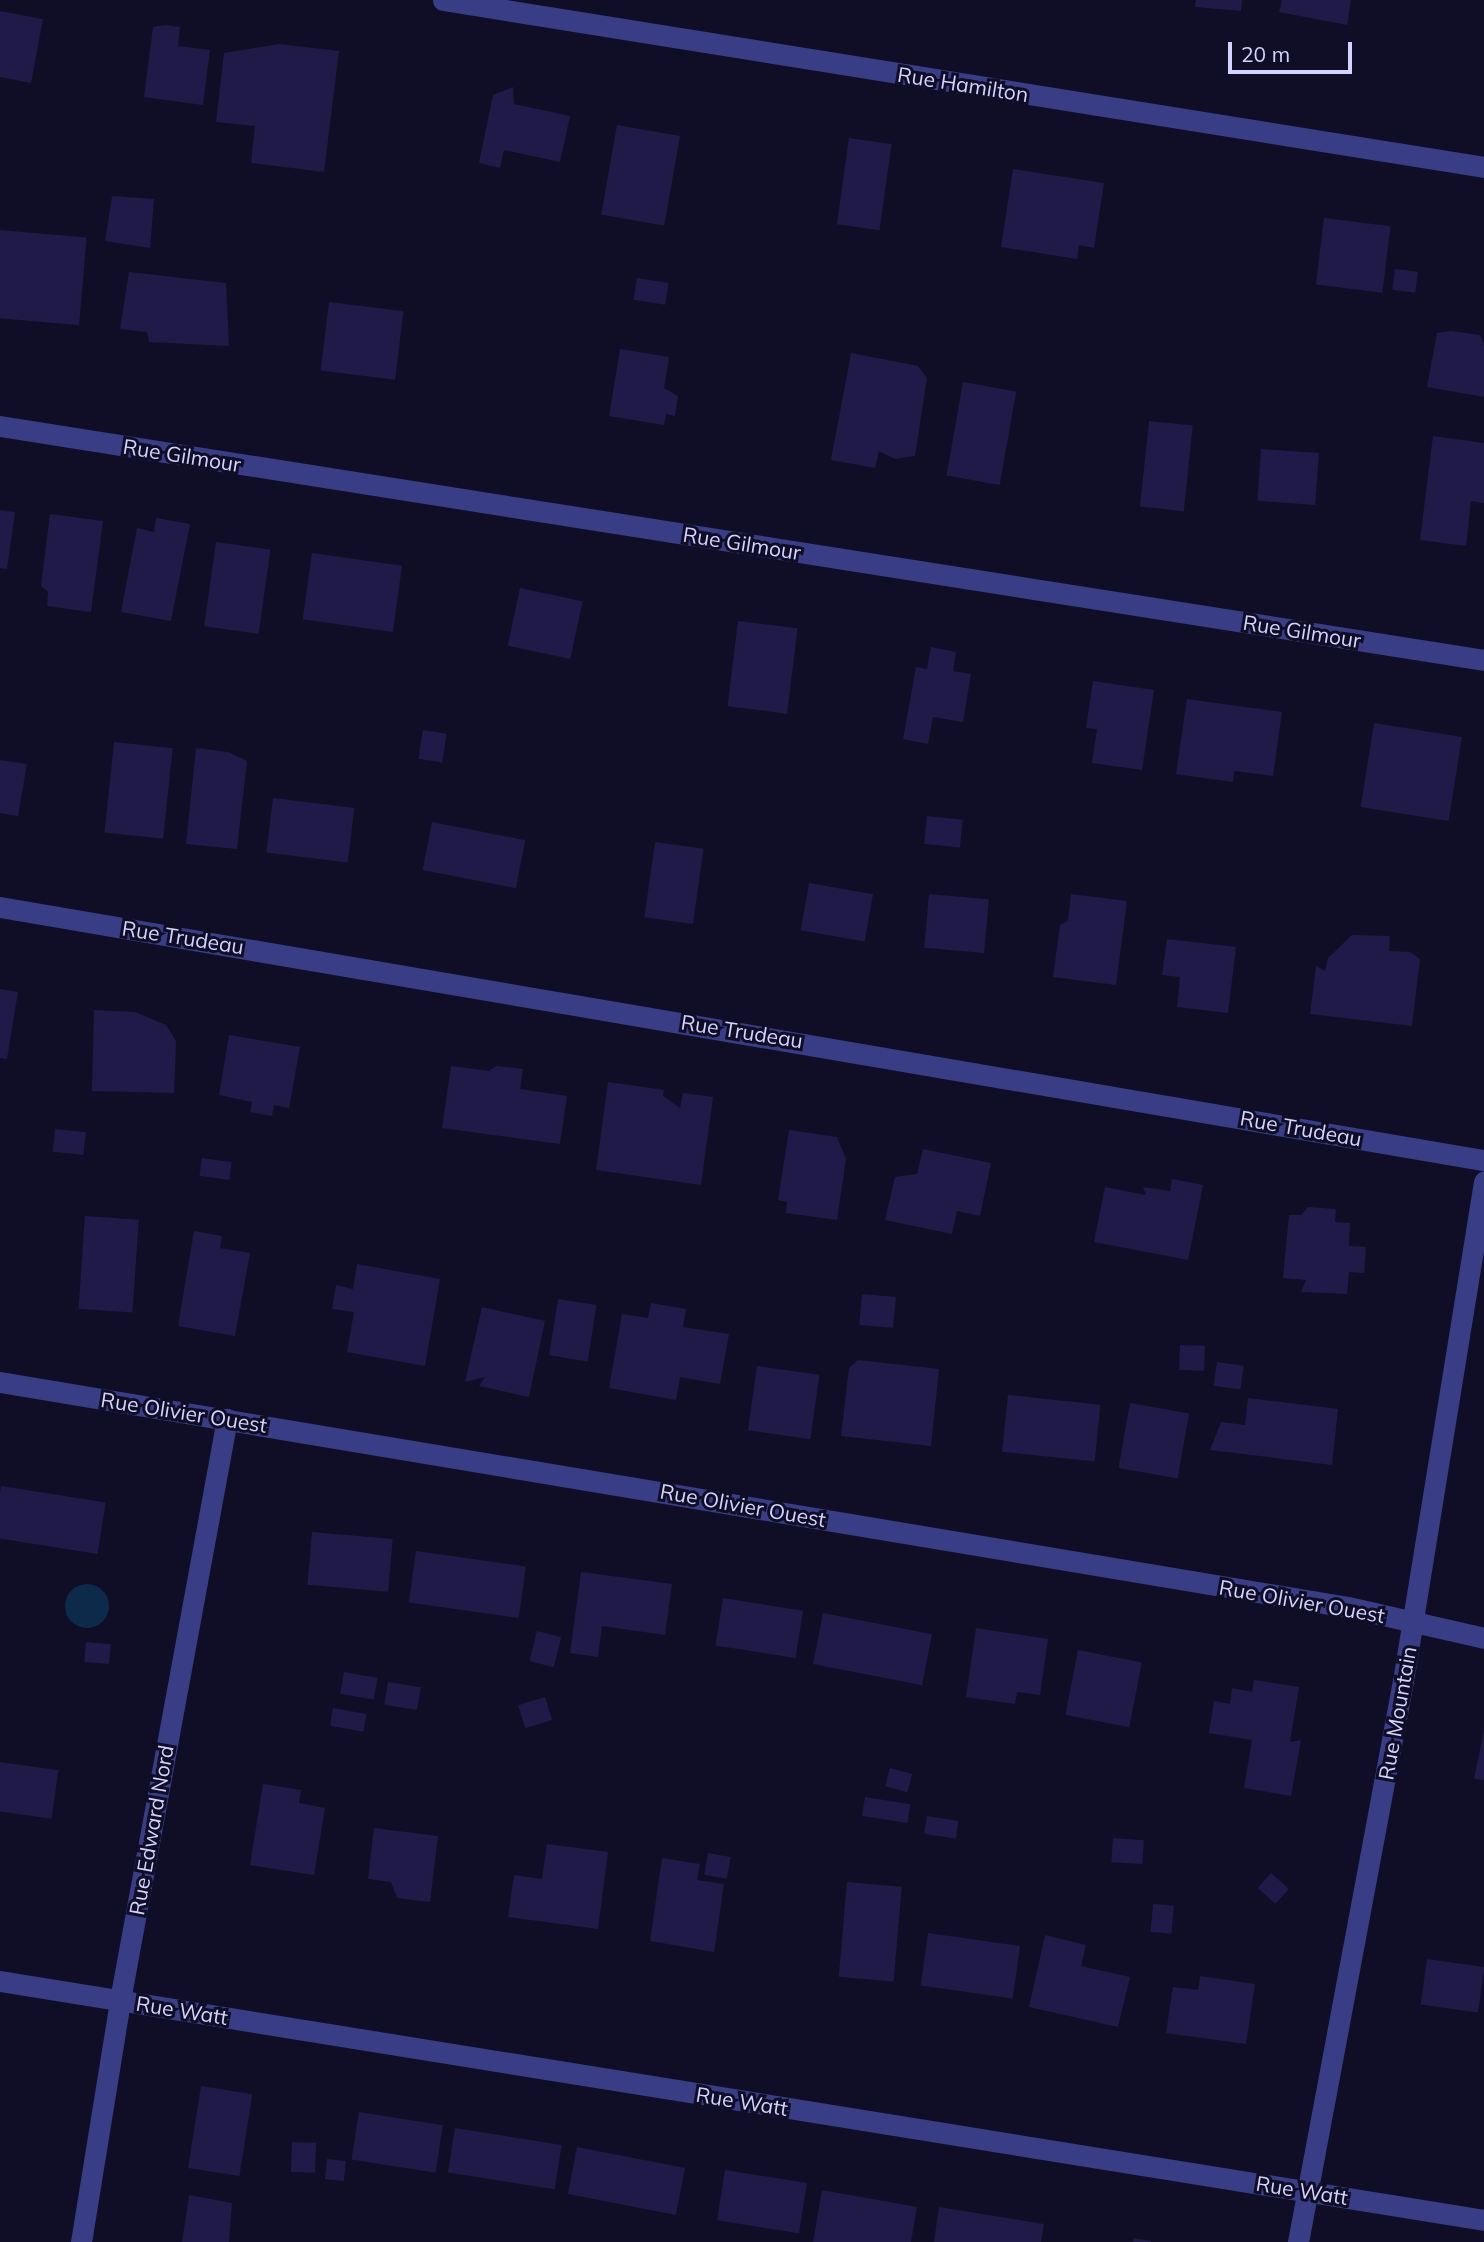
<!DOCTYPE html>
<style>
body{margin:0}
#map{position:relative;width:1484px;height:2242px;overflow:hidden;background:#100e26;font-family:Mulish,sans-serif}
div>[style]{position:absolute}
.water>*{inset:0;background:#0d2a4b}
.round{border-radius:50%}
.building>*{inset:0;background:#1f1a47;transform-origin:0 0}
.minor>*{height:21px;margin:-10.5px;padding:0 10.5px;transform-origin:10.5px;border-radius:10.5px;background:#393d86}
span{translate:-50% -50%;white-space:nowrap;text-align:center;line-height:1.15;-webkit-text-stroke:6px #100e26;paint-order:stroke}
.street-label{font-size:21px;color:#d4d3ff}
.scale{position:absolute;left:1228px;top:42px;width:124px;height:32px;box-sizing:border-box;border:4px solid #d4d3ff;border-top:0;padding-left:9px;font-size:21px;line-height:24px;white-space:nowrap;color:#d4d3ff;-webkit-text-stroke:5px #100e26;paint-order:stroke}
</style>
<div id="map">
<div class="water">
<i class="round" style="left:65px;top:1584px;width:44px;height:44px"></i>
</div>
<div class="building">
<i style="clip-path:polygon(1196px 0,1242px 0,1241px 11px,1195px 7px)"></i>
<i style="clip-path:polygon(1282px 0,1351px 0,1347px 25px,1279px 12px)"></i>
<i style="clip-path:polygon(0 11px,43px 19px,31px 83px,0 77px)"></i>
<i style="clip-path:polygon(166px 25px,180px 27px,178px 46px,210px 50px,203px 105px,144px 97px,153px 27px)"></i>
<i style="clip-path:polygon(279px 44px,339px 51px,324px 172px,251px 163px,255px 126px,216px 122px,224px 53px)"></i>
<i style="clip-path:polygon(513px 87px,514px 104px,570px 116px,560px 162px,504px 150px,500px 168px,479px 163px,493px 95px)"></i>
<i style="left:617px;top:125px;width:64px;height:91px;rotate:10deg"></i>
<i style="left:849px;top:138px;width:43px;height:87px;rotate:8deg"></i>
<i style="clip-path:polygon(1013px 169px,1104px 183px,1094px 248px,1079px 245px,1077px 259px,1001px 247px)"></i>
<i style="clip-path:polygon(112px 196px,154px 199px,150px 248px,105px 241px)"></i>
<i style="left:1324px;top:218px;width:67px;height:67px;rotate:7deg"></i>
<i style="left:0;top:230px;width:87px;height:88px;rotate:5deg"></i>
<i style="left:1395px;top:269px;width:23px;height:21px;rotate:7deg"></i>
<i style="clip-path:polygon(129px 272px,226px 283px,229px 346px,149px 342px,147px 332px,120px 329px)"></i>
<i style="left:637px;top:278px;width:32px;height:22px;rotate:9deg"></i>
<i style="left:329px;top:302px;width:75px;height:69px;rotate:7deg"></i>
<i style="clip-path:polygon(1451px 331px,1480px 335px,1484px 345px,1484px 397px,1427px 387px,1437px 333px)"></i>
<i style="clip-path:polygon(620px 349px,669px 357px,664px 388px,678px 396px,675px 416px,666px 414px,664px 425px,609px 416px)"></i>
<i style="clip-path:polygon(851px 353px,918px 366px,927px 378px,915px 456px,895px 459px,879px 451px,875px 468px,831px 460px)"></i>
<i style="left:963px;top:382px;width:54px;height:95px;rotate:10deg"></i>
<i style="left:1149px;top:421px;width:44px;height:86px;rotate:6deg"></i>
<i style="clip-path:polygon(1433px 436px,1484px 443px,1484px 503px,1471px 501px,1466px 546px,1420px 540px)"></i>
<i style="left:1261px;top:449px;width:58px;height:52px;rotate:4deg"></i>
<i style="clip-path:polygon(0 510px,15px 512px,7px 569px,0 568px)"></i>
<i style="clip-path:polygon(50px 514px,103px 521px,91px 612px,47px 606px,48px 592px,41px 586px)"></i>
<i style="clip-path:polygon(156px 518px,190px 524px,171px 621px,121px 612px,137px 528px,154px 532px)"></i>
<i style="left:216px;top:542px;width:55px;height:85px;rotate:8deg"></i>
<i style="left:312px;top:553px;width:91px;height:67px;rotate:8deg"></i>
<i style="left:520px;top:588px;width:64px;height:59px;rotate:12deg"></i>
<i style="left:738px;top:621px;width:60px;height:86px;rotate:7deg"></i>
<i style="clip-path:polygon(931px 647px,956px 652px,953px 671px,971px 674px,963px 722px,933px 717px,928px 744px,903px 739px,916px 667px,927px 669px)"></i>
<i style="clip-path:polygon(1093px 681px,1154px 690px,1142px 770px,1092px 763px,1097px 729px,1086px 728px)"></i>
<i style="clip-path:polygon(1187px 699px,1282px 712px,1273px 776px,1234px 771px,1233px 782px,1176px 774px)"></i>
<i style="left:1374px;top:723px;width:89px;height:85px;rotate:9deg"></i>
<i style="left:423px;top:730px;width:24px;height:29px;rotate:9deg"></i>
<i style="left:114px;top:742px;width:59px;height:91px;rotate:6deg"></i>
<i style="clip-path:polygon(196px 748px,228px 752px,247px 761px,237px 849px,186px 844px)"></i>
<i style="clip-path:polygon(0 760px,27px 764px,18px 816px,0 813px)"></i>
<i style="left:273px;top:798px;width:82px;height:55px;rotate:7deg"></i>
<i style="left:927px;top:816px;width:36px;height:28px;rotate:6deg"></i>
<i style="left:432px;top:822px;width:95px;height:49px;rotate:11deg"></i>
<i style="left:655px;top:842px;width:49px;height:76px;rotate:8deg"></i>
<i style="left:809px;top:883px;width:65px;height:48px;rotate:10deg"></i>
<i style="left:929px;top:894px;width:60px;height:54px;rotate:5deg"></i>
<i style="clip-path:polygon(1071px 894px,1127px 901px,1116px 985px,1053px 977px,1060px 925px,1068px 921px)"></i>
<i style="clip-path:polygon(1352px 935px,1390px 936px,1389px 951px,1410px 952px,1420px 959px,1412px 1026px,1310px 1014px,1316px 966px,1325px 971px,1328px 958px)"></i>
<i style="clip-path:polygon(1167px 939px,1236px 947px,1228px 1013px,1177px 1007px,1180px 977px,1162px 975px)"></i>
<i style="clip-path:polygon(0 989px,18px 992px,7px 1059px,0 1058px)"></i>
<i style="clip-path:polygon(94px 1010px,135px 1012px,166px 1025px,176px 1041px,174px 1093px,92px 1091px)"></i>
<i style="clip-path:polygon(229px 1035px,300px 1047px,289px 1108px,274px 1105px,272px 1116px,250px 1112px,252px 1102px,219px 1095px)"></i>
<i style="clip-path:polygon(451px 1066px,489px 1071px,496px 1066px,523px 1069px,520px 1089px,567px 1096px,560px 1144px,442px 1128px)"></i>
<i style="clip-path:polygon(608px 1082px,664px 1090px,663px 1096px,680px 1108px,683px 1093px,713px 1097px,701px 1185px,596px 1170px)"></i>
<i style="left:55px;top:1129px;width:31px;height:23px;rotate:6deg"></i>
<i style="clip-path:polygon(789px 1130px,837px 1137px,846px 1159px,837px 1220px,786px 1213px,787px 1202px,778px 1200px)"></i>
<i style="clip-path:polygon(923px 1149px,991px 1163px,980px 1216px,957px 1211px,952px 1234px,885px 1220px,895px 1177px,917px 1174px)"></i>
<i style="left:202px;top:1158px;width:30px;height:18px;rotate:8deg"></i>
<i style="clip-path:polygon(1172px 1179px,1203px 1185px,1188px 1260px,1094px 1242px,1105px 1187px,1146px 1195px,1143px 1187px,1170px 1191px)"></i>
<i style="clip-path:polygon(1308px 1207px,1336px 1209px,1335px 1222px,1350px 1223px,1349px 1246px,1366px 1247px,1364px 1273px,1349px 1272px,1347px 1294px,1301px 1292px,1306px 1280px,1283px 1278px,1289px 1215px,1301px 1215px)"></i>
<i style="left:85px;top:1216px;width:54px;height:93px;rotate:4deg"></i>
<i style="clip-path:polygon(194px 1231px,222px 1236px,220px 1248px,250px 1253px,235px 1336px,178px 1326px)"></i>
<i style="clip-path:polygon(357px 1264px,440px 1279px,425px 1366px,347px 1352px,354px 1312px,332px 1309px,336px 1285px,353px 1289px)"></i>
<i style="left:862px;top:1294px;width:34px;height:31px;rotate:5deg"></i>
<i style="left:558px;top:1299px;width:39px;height:57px;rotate:9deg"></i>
<i style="clip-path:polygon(651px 1303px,686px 1309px,683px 1327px,729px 1334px,720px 1384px,680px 1377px,676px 1400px,609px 1388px,622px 1314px,648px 1318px)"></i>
<i style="clip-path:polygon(482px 1307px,545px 1321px,529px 1397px,479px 1386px,485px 1377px,465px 1382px)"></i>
<i style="left:1180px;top:1345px;width:25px;height:25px;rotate:2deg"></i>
<i style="clip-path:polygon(858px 1360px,939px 1369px,931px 1446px,841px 1436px,849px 1368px)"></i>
<i style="left:1217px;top:1362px;width:27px;height:24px;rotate:8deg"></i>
<i style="left:757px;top:1366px;width:63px;height:65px;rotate:8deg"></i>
<i style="left:1008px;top:1395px;width:93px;height:57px;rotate:6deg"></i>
<i style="clip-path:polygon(1248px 1398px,1338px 1409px,1332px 1465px,1210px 1450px,1221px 1422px,1245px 1425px)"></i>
<i style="left:1130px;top:1403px;width:60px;height:66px;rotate:10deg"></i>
<i style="left:1px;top:1486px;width:106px;height:52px;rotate:9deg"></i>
<i style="left:312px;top:1532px;width:81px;height:53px;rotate:5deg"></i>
<i style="left:416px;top:1551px;width:111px;height:52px;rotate:8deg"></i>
<i style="clip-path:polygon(581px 1572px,672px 1584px,665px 1635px,602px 1626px,598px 1657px,570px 1653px)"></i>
<i style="left:723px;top:1598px;width:81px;height:48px;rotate:9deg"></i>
<i style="left:823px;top:1613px;width:111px;height:52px;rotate:11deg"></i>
<i style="clip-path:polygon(976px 1628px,1048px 1639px,1040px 1695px,1017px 1692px,1015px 1704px,966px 1697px)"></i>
<i style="left:537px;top:1631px;width:25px;height:31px;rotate:14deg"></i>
<i style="left:86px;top:1642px;width:25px;height:20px;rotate:5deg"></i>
<i style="left:1078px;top:1650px;width:65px;height:66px;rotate:11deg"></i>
<i style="left:344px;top:1672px;width:34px;height:22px;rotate:10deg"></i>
<i style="clip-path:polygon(1254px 1680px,1299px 1687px,1290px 1742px,1301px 1740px,1291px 1796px,1244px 1788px,1252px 1740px,1209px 1733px,1214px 1701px,1230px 1704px,1232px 1688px,1252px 1692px)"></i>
<i style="left:388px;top:1682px;width:33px;height:23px;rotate:9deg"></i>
<i style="left:545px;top:1697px;width:24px;height:28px;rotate:73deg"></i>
<i style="left:333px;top:1708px;width:34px;height:18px;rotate:10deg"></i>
<i style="clip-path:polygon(1484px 1730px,1484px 1780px,1474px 1779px)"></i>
<i style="left:0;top:1762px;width:59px;height:49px;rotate:8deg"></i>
<i style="left:890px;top:1768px;width:23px;height:19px;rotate:15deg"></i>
<i style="clip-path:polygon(263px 1784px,301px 1790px,299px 1803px,325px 1808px,314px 1875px,250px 1865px)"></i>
<i style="left:865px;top:1797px;width:46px;height:19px;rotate:9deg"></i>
<i style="left:927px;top:1816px;width:32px;height:18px;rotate:9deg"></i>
<i style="clip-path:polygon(374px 1828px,438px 1836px,430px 1902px,397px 1898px,391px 1882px,368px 1879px)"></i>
<i style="left:1113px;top:1838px;width:31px;height:24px;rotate:4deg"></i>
<i style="clip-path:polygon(547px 1844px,608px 1852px,598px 1929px,508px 1917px,514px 1875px,542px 1879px)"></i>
<i style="left:708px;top:1853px;width:23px;height:22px;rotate:10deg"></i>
<i style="clip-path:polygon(662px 1858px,700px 1864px,697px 1880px,724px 1884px,714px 1952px,650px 1941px)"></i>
<i style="left:1271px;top:1873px;width:24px;height:20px;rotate:42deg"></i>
<i style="left:847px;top:1882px;width:55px;height:95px;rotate:5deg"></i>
<i style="left:1153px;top:1904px;width:21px;height:28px;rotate:5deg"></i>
<i style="left:928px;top:1933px;width:93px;height:53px;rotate:8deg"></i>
<i style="clip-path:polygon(1045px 1935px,1086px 1945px,1081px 1966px,1130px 1977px,1118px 2027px,1029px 2007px)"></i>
<i style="left:1427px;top:1959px;width:58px;height:46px;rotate:8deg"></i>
<i style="clip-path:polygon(1200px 1976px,1255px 1984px,1246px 2044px,1166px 2033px,1173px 1987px,1198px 1990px)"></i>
<i style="left:201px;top:2086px;width:52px;height:83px;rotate:9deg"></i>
<i style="left:359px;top:2112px;width:85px;height:48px;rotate:9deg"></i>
<i style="left:455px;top:2128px;width:108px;height:45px;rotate:9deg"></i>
<i style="left:292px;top:2142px;width:24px;height:30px;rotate:2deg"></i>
<i style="left:577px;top:2147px;width:110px;height:48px;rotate:11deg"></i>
<i style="left:327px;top:2159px;width:19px;height:20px;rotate:6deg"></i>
<i style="left:725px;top:2170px;width:83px;height:51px;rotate:9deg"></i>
<i style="clip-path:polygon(822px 2190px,917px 2207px,911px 2242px,813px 2242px)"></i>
<i style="clip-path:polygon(189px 2195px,232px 2203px,229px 2242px,182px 2242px)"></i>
<i style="clip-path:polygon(939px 2207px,1044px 2224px,1041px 2242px,934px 2242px)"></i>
<i style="clip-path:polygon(1134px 2238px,1151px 2241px,1151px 2242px,1133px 2242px)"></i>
</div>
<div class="minor">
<i style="left:443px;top:0;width:1054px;rotate:9.11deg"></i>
<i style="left:0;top:426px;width:1502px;rotate:8.96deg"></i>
<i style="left:0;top:907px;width:1505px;rotate:9.68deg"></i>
<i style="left:0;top:1382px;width:1367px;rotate:9.48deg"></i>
<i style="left:1348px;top:1607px;width:139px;rotate:12.8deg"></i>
<i style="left:0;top:1981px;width:1503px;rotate:9.15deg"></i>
<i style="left:81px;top:2242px;width:245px;rotate:-80.8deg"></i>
<i style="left:120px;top:2000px;width:591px;rotate:-79.57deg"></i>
<i style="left:1298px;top:2242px;width:571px;rotate:-79.4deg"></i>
<i style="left:1403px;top:1681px;width:506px;rotate:-80.78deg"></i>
</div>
<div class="street-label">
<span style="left:963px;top:84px;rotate:9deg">Rue Hamilton</span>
<span style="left:182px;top:455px;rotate:9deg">Rue Gilmour</span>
<span style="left:742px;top:543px;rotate:9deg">Rue Gilmour</span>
<span style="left:1302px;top:631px;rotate:9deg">Rue Gilmour</span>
<span style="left:183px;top:937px;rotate:9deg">Rue Trudeau</span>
<span style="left:742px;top:1031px;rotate:9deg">Rue Trudeau</span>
<span style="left:1301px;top:1128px;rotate:10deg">Rue Trudeau</span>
<span style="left:184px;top:1412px;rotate:9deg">Rue Olivier Ouest</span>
<span style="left:743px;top:1505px;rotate:10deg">Rue Olivier Ouest</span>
<span style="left:1302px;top:1601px;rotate:10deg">Rue Olivier Ouest</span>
<span style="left:1397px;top:1713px;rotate:-80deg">Rue Mountain</span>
<span style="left:151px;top:1830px;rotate:-80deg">Rue Edward Nord</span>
<span style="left:182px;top:2010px;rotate:9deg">Rue Watt</span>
<span style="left:742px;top:2101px;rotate:9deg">Rue Watt</span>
<span style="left:1302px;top:2190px;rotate:9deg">Rue Watt</span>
</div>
<div class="scale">20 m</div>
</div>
